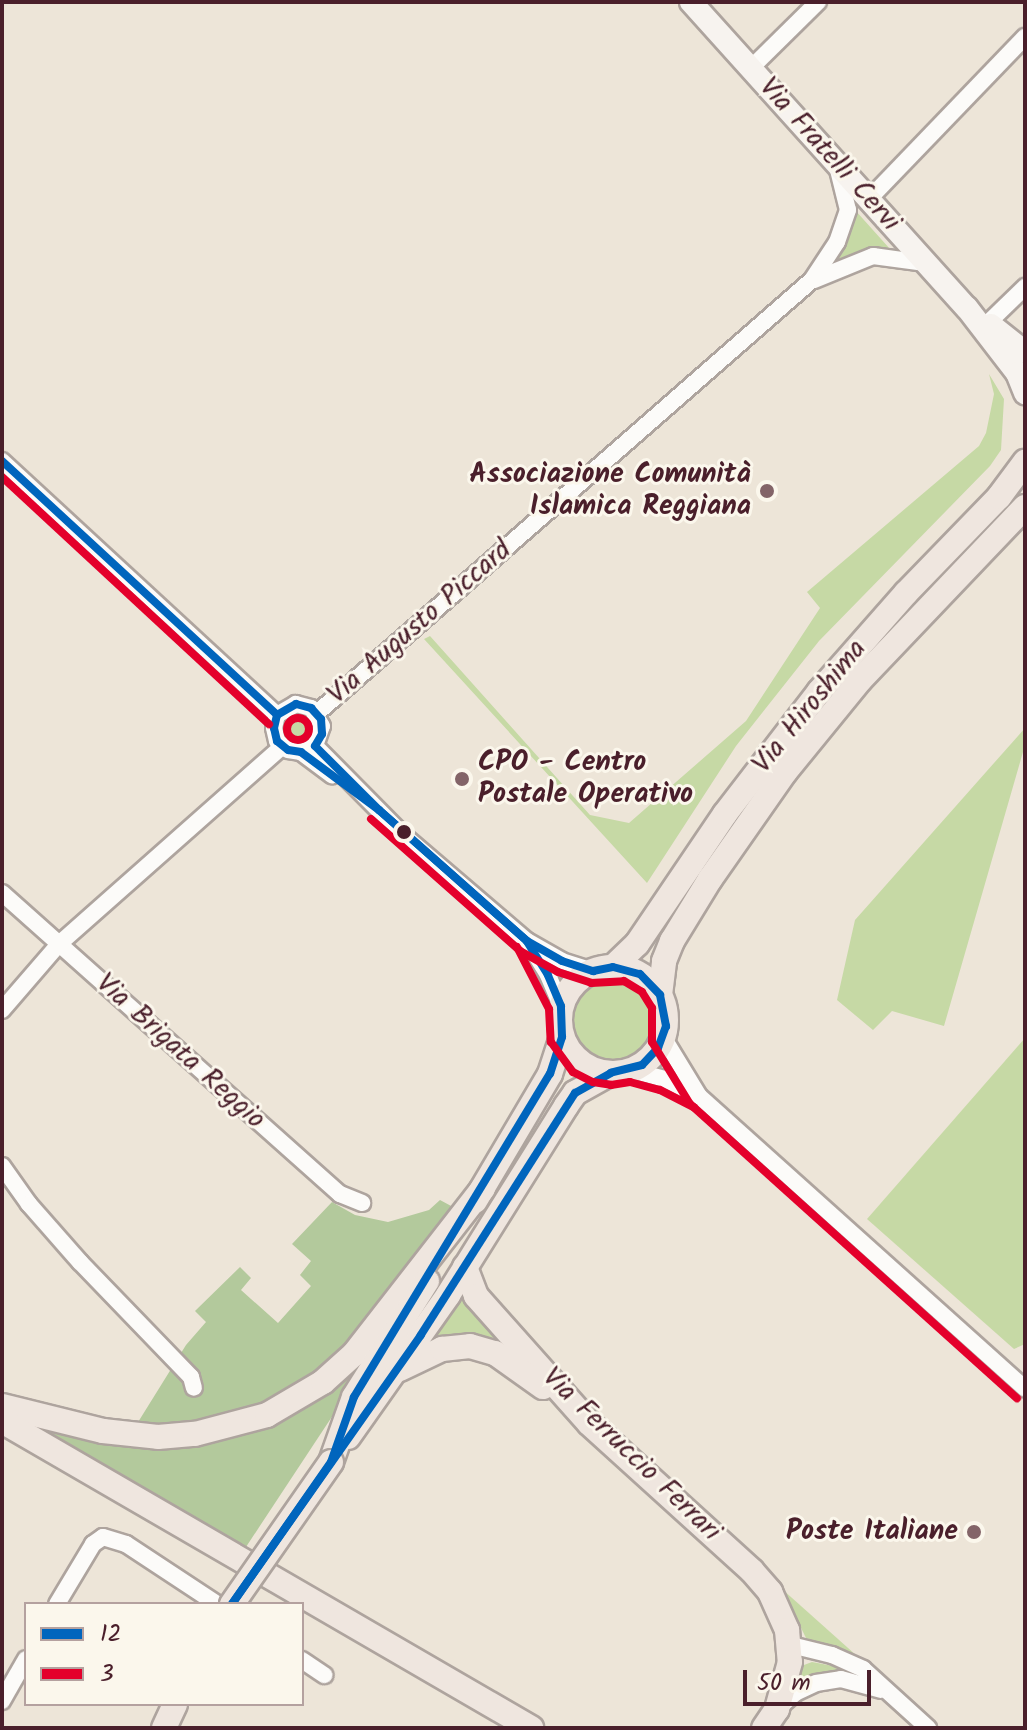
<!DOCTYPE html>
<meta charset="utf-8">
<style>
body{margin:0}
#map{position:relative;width:1027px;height:1730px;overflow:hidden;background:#ede5d8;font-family:Kalam,sans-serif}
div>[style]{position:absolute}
.green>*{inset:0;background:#c6d9a5}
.round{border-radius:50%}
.forest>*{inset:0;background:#b3c99c}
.roads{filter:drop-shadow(2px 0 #aea49e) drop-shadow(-2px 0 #aea49e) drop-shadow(0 2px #aea49e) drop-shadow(0 -2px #aea49e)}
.minor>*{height:16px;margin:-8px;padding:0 8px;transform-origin:8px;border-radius:8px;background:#fcfbf9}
.secondary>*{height:22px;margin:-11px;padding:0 11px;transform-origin:11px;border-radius:11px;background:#f7f3ef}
.primary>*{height:24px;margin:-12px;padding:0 12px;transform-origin:12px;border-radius:12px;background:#efe6df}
.primary>.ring{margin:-12px;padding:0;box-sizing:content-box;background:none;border:24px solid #efe6df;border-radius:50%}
.bridges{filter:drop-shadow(2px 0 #aea49e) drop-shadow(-2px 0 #aea49e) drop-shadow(0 2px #aea49e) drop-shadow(0 -2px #aea49e)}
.primary-bridge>*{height:24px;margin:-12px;padding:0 12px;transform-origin:12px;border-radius:12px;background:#efe6df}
.bus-1>*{height:8px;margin:-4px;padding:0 4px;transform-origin:4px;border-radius:4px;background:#0065bd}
.bus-2>*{height:8px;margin:-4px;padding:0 4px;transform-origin:4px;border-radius:4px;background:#e4002b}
.bus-2>.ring{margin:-4px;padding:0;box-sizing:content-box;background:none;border:8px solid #e4002b;border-radius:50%}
.dots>*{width:22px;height:22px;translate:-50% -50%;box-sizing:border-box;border:4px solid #fbf7ec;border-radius:50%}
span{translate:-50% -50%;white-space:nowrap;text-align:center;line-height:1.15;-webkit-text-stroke:6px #fbf7ec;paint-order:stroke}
.street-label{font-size:28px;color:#4a1f2b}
.poi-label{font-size:28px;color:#4a1f2b;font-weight:700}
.right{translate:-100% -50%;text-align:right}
.left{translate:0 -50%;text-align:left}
.frame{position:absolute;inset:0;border:4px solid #4a1f2b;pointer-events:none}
.legend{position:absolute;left:24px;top:1602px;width:280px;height:104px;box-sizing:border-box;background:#fbf7ec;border:2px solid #b4a19f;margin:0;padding:10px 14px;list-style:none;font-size:24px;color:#4a1f2b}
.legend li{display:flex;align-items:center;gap:16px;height:40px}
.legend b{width:40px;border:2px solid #b4a19f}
.scale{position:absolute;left:743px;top:1670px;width:128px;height:36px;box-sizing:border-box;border:4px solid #4a1f2b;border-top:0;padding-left:10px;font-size:24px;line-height:28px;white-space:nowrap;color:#4a1f2b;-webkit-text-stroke:6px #fbf7ec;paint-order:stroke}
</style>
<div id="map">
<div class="green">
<i style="clip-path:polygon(846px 200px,899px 259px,873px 256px,812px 280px,837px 242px)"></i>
<i style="clip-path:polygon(989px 374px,1004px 399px,1001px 450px,990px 466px,819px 641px,736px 746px,647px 883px,424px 639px,430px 636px,590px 815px,629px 823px,746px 721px,820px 608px,807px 592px,979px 446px,986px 433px,994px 394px)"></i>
<i class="round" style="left:281px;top:712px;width:32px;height:32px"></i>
<i style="clip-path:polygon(1025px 728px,1025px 745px,944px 1026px,892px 1011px,873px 1030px,837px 1000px,855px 920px)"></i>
<i class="round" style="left:573px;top:981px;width:80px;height:80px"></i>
<i style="clip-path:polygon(1025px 1038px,1025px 1344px,1014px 1349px,867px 1219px)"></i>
<i style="clip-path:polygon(463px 1279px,476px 1314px,498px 1341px,460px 1334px,422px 1343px)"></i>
<i style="clip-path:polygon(782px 1589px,857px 1656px,806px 1638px)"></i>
<i style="clip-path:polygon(812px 1662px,849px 1669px,867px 1680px,797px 1685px,804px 1665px)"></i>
</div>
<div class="forest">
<i style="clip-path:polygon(440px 1200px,453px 1207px,361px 1332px,318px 1375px,282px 1399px,215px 1424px,135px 1427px,186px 1345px,206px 1322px,195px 1311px,240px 1267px,251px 1278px,241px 1290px,278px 1323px,311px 1286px,300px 1275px,311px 1261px,292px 1244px,332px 1202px,355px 1215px,388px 1222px,429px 1210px)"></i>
<i style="clip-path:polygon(376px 1350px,246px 1547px,12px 1417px,99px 1438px,260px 1426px,310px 1404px)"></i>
</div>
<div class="roads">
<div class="minor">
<i style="left:751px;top:68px;width:94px;rotate:-44.6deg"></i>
<i style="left:869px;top:199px;width:225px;rotate:-46.1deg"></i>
<i style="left:814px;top:280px;width:64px;rotate:-22.1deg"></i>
<i style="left:873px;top:256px;width:51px;rotate:7.8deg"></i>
<i style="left:988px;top:323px;width:52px;rotate:-44.2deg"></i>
<i style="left:2px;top:461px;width:374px;rotate:42.7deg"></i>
<i style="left:317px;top:713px;width:658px;rotate:-41.18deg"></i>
<i style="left:812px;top:280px;width:45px;rotate:-56.7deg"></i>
<i style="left:837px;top:242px;width:34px;rotate:-71deg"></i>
<i style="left:848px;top:210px;width:45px;rotate:-104deg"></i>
<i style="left:315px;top:746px;width:124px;rotate:45.3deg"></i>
<i style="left:402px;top:834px;width:165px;rotate:40.6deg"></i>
<i style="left:527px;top:941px;width:40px;rotate:29.7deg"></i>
<i style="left:562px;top:961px;width:33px;rotate:18deg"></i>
<i style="left:301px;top:752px;width:15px;rotate:-23deg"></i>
<i style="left:315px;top:746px;width:21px;rotate:-71deg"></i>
<i style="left:322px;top:726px;width:21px;rotate:-121deg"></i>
<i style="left:311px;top:708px;width:16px;rotate:-165deg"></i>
<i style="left:296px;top:704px;width:22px;rotate:150deg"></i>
<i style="left:277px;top:715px;width:13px;rotate:103deg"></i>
<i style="left:274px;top:728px;width:13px;rotate:77deg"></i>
<i style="left:277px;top:741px;width:14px;rotate:39deg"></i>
<i style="left:288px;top:750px;width:13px;rotate:9deg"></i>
<i style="left:301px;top:752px;width:39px;rotate:37deg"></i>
<i style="left:2px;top:893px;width:453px;rotate:41.7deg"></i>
<i style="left:340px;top:1194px;width:24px;rotate:22deg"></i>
<i style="left:530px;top:946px;width:34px;rotate:58deg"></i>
<i style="left:548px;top:975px;width:34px;rotate:67deg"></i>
<i style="left:2px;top:1010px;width:87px;rotate:-49.2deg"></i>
<i style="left:59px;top:944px;width:298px;rotate:-41.5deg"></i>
<i style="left:663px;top:1037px;width:69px;rotate:58.6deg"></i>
<i style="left:699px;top:1096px;width:438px;rotate:41.9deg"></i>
<i style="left:631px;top:1070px;width:34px;rotate:15deg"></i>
<i style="left:664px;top:1079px;width:37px;rotate:26deg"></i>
<i style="left:2px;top:1166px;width:47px;rotate:54.6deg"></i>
<i style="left:29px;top:1204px;width:77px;rotate:48.7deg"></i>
<i style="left:80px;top:1262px;width:160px;rotate:46deg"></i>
<i style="left:191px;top:1377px;width:11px;rotate:75deg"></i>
<i style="left:57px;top:1604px;width:70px;rotate:-59deg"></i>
<i style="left:93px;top:1544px;width:12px;rotate:-35deg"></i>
<i style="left:103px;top:1537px;width:24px;rotate:17deg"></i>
<i style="left:126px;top:1544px;width:109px;rotate:33.4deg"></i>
<i style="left:791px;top:1645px;width:42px;rotate:13.7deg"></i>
<i style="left:832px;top:1655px;width:34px;rotate:24deg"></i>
<i style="left:863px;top:1669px;width:88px;rotate:42.2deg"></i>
<i style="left:302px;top:1660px;width:27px;rotate:34deg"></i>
<i style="left:2px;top:1701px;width:48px;rotate:-60.3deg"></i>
<i style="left:778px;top:1708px;width:23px;rotate:-41deg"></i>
<i style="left:795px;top:1693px;width:23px;rotate:-25deg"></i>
<i style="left:816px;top:1683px;width:25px;rotate:-9deg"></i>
<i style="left:841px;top:1679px;width:41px;rotate:15.4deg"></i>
</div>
<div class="secondary">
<i style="left:691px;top:2px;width:412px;rotate:48deg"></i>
<i style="left:967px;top:308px;width:82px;rotate:52.4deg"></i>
<i style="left:1017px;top:373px;width:22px;rotate:68deg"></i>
<i style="left:991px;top:325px;width:43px;rotate:38.5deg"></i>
</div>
<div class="primary">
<i style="left:613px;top:967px;width:33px;rotate:-44deg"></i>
<i style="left:637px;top:944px;width:157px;rotate:-55.9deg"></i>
<i style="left:725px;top:814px;width:154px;rotate:-52.4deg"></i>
<i style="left:819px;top:692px;width:132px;rotate:-48.7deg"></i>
<i style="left:906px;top:593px;width:134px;rotate:-45.9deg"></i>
<i style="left:999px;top:497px;width:44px;rotate:-53.4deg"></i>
<i class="ring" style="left:560px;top:967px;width:82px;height:82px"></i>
<i style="left:660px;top:995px;width:34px;rotate:-83deg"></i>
<i style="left:664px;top:961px;width:22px;rotate:-68deg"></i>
<i style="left:672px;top:941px;width:73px;rotate:-58.5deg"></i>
<i style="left:710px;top:879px;width:131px;rotate:-55deg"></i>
<i style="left:785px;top:772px;width:119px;rotate:-50.8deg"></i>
<i style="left:860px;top:680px;width:239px;rotate:-46.4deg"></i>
<i style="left:475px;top:1201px;width:147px;rotate:-59.4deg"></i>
<i style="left:550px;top:1074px;width:39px;rotate:-72deg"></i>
<i style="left:465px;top:1267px;width:31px;rotate:69deg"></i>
<i style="left:476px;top:1296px;width:170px;rotate:48.3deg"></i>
<i style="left:589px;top:1423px;width:220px;rotate:42.2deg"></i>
<i style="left:752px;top:1571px;width:28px;rotate:49deg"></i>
<i style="left:770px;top:1592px;width:42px;rotate:65.9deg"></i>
<i style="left:787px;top:1630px;width:32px;rotate:85deg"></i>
<i style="left:790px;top:1662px;width:49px;rotate:105.5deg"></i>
<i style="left:777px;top:1709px;width:23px;rotate:124deg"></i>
<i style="left:400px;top:1369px;width:47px;rotate:-25.5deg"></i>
<i style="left:442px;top:1349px;width:28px;rotate:-6deg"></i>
<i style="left:470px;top:1346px;width:26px;rotate:16deg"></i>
<i style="left:495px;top:1353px;width:59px;rotate:35.3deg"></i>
<i style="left:2px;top:1406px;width:104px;rotate:13.9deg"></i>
<i style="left:103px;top:1431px;width:55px;rotate:6.2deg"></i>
<i style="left:158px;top:1437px;width:37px;rotate:-5deg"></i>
<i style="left:195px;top:1434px;width:74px;rotate:-14.8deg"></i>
<i style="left:267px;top:1415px;width:65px;rotate:-30.5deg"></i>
<i style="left:323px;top:1382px;width:42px;rotate:-42.1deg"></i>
<i style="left:354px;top:1354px;width:210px;rotate:-52.1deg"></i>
<i style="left:2px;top:1421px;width:612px;rotate:30.13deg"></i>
<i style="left:348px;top:1437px;width:174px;rotate:-54.8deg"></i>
<i style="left:448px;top:1295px;width:223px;rotate:-58deg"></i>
<i style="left:566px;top:1106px;width:16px;rotate:-55deg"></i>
<i style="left:575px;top:1093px;width:41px;rotate:-29.1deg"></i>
<i style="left:331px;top:1462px;width:69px;rotate:-70.5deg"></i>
<i style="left:354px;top:1397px;width:137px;rotate:-57.8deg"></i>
<i style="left:164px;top:1728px;width:26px;rotate:-65deg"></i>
</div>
</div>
<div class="bridges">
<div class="primary-bridge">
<i style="left:232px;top:1604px;width:173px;rotate:-55.1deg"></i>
</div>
</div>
<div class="bus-1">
<i style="left:2px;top:461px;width:374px;rotate:42.7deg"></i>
<i style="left:296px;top:704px;width:16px;rotate:15deg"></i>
<i style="left:311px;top:708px;width:15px;rotate:48deg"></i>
<i style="left:321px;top:719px;width:15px;rotate:86deg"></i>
<i style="left:322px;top:734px;width:14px;rotate:120deg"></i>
<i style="left:315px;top:746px;width:91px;rotate:45deg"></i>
<i style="left:379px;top:810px;width:97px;rotate:-143.4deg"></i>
<i style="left:301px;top:752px;width:13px;rotate:-171deg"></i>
<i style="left:288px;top:750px;width:14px;rotate:-141deg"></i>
<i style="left:277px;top:741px;width:13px;rotate:-103deg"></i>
<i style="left:274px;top:728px;width:13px;rotate:-77deg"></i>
<i style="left:277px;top:715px;width:22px;rotate:-30deg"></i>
<i style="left:379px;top:810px;width:198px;rotate:41.5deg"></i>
<i style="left:379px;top:810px;width:198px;rotate:41.5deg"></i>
<i style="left:527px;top:941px;width:40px;rotate:29.7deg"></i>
<i style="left:562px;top:961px;width:33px;rotate:18deg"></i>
<i style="left:593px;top:971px;width:20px;rotate:-11deg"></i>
<i style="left:613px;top:967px;width:28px;rotate:15deg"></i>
<i style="left:640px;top:974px;width:29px;rotate:46deg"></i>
<i style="left:660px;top:995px;width:32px;rotate:79deg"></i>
<i style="left:666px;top:1026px;width:23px;rotate:110deg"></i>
<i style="left:658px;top:1048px;width:23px;rotate:133deg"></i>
<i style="left:642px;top:1065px;width:32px;rotate:166deg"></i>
<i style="left:611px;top:1073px;width:41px;rotate:150.9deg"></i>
<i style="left:575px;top:1093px;width:287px;rotate:122.5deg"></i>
<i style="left:421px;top:1335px;width:329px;rotate:125.1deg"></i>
<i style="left:232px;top:1604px;width:173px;rotate:-55.1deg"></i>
<i style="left:331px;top:1462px;width:69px;rotate:-70.5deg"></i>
<i style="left:354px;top:1397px;width:378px;rotate:-58.8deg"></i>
<i style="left:550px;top:1074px;width:39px;rotate:-72deg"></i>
<i style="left:562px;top:1037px;width:31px;rotate:-92deg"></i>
<i style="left:561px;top:1006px;width:34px;rotate:-113deg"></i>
<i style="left:548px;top:975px;width:40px;rotate:-122deg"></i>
</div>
<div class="bus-2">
<i style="left:2px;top:477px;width:364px;rotate:42.8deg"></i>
<i class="ring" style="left:287px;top:718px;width:14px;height:14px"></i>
<i style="left:371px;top:819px;width:199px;rotate:41.5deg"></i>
<i style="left:520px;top:951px;width:43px;rotate:28.9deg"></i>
<i style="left:558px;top:972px;width:35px;rotate:18deg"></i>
<i style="left:591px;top:983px;width:33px;rotate:-3deg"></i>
<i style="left:624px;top:981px;width:21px;rotate:31deg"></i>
<i style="left:642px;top:992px;width:19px;rotate:58deg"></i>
<i style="left:652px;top:1008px;width:34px;rotate:90deg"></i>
<i style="left:652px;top:1042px;width:73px;rotate:58.5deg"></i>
<i style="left:690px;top:1104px;width:440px;rotate:42deg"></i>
<i style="left:517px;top:947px;width:70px;rotate:62.7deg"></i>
<i style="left:549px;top:1009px;width:33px;rotate:87deg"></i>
<i style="left:551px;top:1042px;width:37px;rotate:54deg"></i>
<i style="left:573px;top:1072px;width:22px;rotate:27deg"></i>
<i style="left:593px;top:1082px;width:18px;rotate:9deg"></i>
<i style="left:611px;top:1085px;width:19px;rotate:-9deg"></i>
<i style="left:630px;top:1082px;width:31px;rotate:15deg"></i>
<i style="left:660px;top:1090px;width:38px;rotate:27deg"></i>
</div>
<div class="dots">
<i style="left:767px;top:491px;background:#836468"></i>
<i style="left:462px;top:779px;background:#836468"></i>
<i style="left:404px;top:832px;background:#4a1f2b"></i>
<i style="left:974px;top:1532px;background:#836468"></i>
</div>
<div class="street-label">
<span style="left:829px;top:155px;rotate:48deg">Via Fratelli Cervi</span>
<span style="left:420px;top:623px;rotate:-41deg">Via Augusto Piccard</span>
<span style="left:810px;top:707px;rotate:-51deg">Via Hiroshima</span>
<span style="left:180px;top:1052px;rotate:42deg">Via Brigata Reggio</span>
<span style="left:631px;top:1455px;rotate:44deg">Via Ferruccio Ferrari</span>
</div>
<div class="poi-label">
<span class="right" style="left:751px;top:491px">Associazione Comunità<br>Islamica Reggiana</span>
<span class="left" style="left:478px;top:779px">CPO - Centro<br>Postale Operativo</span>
<span class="right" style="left:958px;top:1532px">Poste Italiane</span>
</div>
<div class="frame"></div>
<ul class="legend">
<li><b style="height:10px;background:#0065bd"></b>12</li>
<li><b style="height:10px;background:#e4002b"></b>3</li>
</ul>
<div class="scale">50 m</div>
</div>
